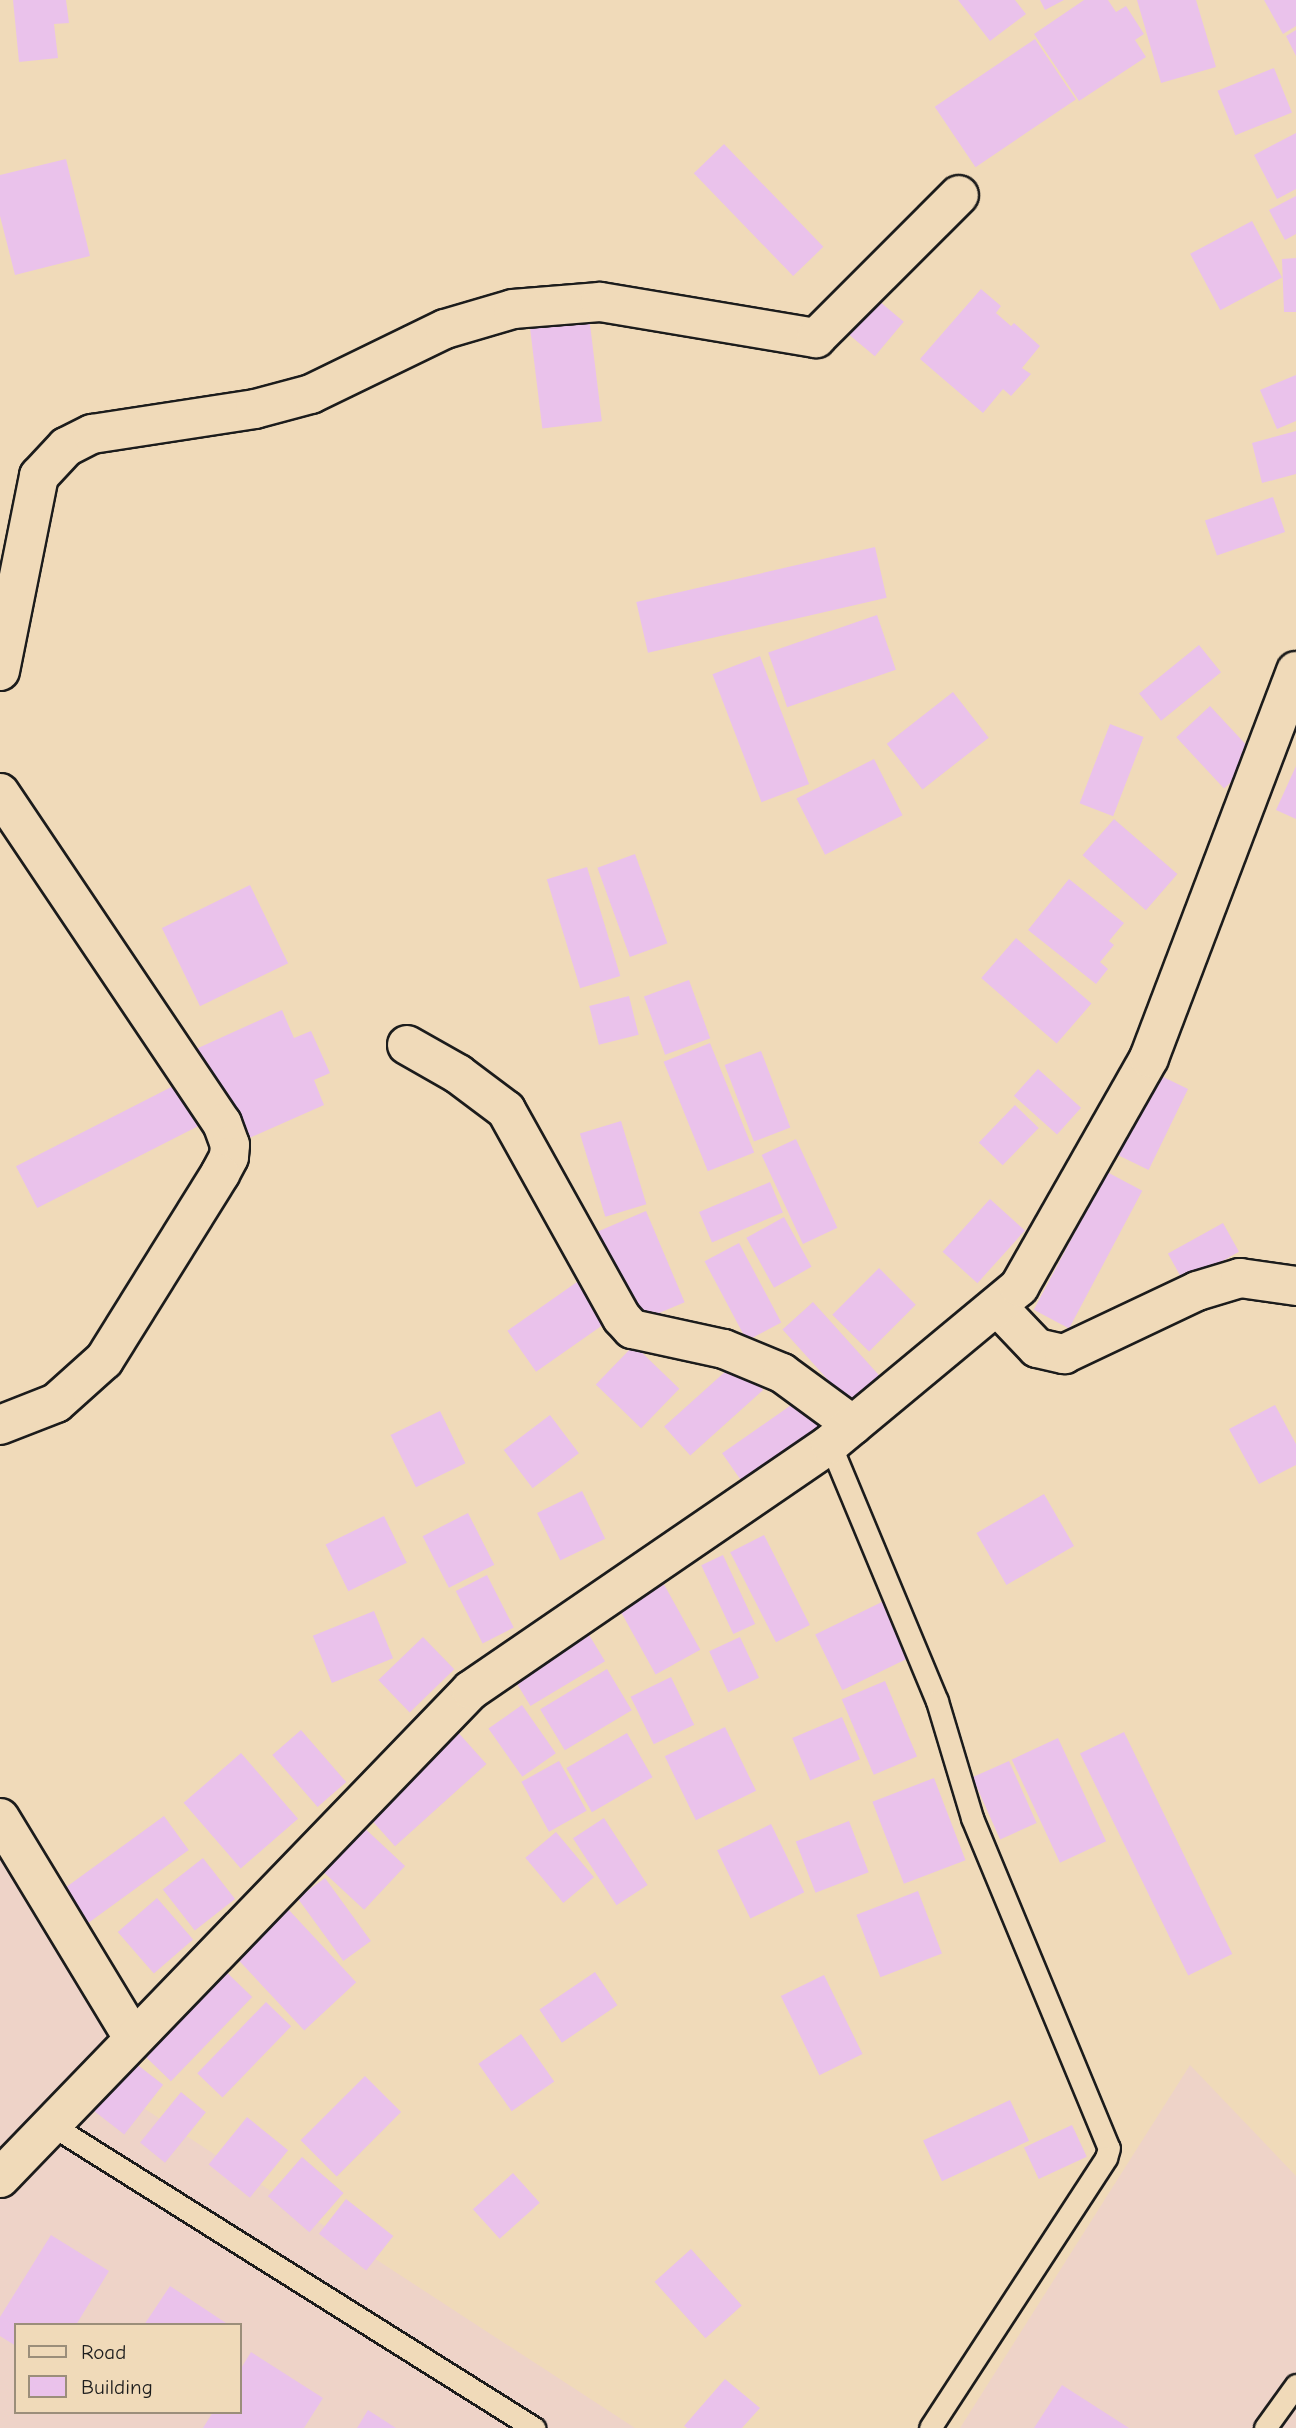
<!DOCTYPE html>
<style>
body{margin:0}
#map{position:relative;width:1296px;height:2428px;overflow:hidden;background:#f0dab9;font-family:"Comic Neue",sans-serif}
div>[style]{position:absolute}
.built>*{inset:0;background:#eed3c8}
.building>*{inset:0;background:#eac2eb;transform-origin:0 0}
.roads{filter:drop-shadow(2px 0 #1c1c1c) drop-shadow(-2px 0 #1c1c1c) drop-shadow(0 2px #1c1c1c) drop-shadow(0 -2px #1c1c1c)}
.service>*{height:21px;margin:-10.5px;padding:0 10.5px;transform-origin:10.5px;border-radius:10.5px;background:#f0dab9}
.minor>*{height:38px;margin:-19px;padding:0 19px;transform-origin:19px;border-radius:19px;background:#f0dab9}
span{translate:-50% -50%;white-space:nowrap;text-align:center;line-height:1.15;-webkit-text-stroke:6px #f0dab9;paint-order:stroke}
.legend{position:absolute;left:14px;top:2323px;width:228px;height:91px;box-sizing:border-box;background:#f0dab9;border:2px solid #9b8e7a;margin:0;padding:9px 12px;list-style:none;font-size:21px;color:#1c1c1c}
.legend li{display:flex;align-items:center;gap:14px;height:35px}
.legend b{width:35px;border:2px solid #9b8e7a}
</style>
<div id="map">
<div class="built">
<i style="clip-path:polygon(evenodd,0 1847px,138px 2047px,105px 2083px,635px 2428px,0 2428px,0 1847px,16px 2325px,240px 2325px,240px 2412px,16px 2412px,16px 2325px)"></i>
<i style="clip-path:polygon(1190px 2065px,1296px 2176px,1296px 2428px,960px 2428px)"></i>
</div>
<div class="building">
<i style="clip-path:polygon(13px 0,66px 0,69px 23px,54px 24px,58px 58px,19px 62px)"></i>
<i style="clip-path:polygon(958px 0,1015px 0,1026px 14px,990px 41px)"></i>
<i style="clip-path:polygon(1040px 0,1064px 0,1045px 10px)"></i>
<i style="clip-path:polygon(1084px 0,1108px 0,1116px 12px,1126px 6px,1144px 34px,1135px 40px,1146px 57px,1079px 101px,1034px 34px)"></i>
<i style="clip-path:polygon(1137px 0,1196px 0,1216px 67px,1161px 83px)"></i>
<i style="clip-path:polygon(1264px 0,1296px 0,1296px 26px,1283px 34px)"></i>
<i style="clip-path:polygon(1296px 30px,1296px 56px,1286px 36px)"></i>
<i style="left:1035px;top:39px;width:73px;height:121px;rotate:56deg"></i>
<i style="left:1274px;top:68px;width:48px;height:61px;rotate:68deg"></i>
<i style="clip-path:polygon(1296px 133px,1296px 189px,1277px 199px,1254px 155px)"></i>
<i style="left:724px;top:144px;width:143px;height:42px;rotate:46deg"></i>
<i style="clip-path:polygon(66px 159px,90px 256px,15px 275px,0 216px,0 175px)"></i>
<i style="clip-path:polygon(1296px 196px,1296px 234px,1285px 240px,1269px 210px)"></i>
<i style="left:1252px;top:221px;width:64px;height:70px;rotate:62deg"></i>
<i style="clip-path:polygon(1296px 258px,1296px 312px,1284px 312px,1282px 259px)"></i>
<i style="clip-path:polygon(981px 289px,1001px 306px,996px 313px,1011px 326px,1014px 323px,1040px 346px,1022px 368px,1031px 374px,1011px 396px,1003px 389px,983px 413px,920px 359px)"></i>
<i style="left:867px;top:291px;width:48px;height:45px;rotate:40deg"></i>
<i style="left:588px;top:308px;width:114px;height:60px;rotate:83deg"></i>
<i style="clip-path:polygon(1296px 375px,1296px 421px,1277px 429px,1260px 390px)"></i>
<i style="clip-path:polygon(1296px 431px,1296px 474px,1262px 483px,1252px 443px)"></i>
<i style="left:1273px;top:497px;width:37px;height:72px;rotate:71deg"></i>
<i style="left:875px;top:547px;width:52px;height:245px;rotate:77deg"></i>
<i style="left:877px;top:615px;width:58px;height:115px;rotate:71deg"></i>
<i style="left:1199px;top:645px;width:35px;height:77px;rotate:51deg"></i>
<i style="left:760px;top:656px;width:137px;height:51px;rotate:69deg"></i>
<i style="left:953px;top:692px;width:58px;height:84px;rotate:52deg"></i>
<i style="left:1210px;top:706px;width:70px;height:46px;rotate:47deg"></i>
<i style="left:1110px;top:724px;width:36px;height:85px;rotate:21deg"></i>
<i style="left:874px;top:759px;width:63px;height:87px;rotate:63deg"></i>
<i style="clip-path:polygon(1296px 766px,1296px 819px,1276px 810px)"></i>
<i style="left:1114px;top:819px;width:84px;height:48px;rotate:41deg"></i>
<i style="left:635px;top:854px;width:95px;height:40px;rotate:70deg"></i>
<i style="left:587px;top:867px;width:114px;height:42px;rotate:73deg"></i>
<i style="clip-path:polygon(1069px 879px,1124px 923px,1109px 941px,1114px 945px,1100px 962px,1108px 969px,1096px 984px,1028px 930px)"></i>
<i style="left:250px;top:885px;width:87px;height:98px;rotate:64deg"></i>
<i style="left:1016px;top:938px;width:100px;height:53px;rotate:41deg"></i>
<i style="left:689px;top:980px;width:62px;height:48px;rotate:70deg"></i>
<i style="left:629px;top:996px;width:40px;height:41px;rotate:76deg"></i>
<i style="clip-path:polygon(282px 1010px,294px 1038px,311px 1031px,330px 1073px,314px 1080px,324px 1105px,238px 1143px,196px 1049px)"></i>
<i style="left:710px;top:1043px;width:118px;height:50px;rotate:68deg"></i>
<i style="left:761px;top:1051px;width:82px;height:39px;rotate:69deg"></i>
<i style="left:1038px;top:1069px;width:58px;height:36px;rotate:42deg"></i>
<i style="left:1153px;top:1072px;width:39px;height:90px;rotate:26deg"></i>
<i style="left:187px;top:1079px;width:47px;height:192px;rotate:63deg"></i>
<i style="left:1015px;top:1105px;width:33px;height:52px;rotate:44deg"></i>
<i style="left:621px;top:1121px;width:87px;height:43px;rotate:73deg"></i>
<i style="left:796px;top:1139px;width:98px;height:38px;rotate:65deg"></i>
<i style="left:1107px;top:1172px;width:40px;height:156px;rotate:28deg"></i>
<i style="left:770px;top:1182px;width:33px;height:77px;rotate:67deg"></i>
<i style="left:990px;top:1199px;width:47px;height:71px;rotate:42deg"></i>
<i style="left:646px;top:1211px;width:99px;height:53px;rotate:67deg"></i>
<i style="left:784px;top:1217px;width:57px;height:43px;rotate:61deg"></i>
<i style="left:1223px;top:1223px;width:33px;height:63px;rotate:61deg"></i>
<i style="left:739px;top:1243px;width:90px;height:39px;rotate:62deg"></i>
<i style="left:879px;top:1268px;width:52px;height:66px;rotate:45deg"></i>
<i style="left:577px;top:1282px;width:50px;height:85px;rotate:55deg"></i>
<i style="left:813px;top:1302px;width:101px;height:41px;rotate:48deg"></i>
<i style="left:634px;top:1345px;width:63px;height:55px;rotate:44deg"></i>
<i style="left:737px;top:1361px;width:39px;height:98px;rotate:48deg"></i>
<i style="left:804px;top:1396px;width:42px;height:100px;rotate:55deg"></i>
<i style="clip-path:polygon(1275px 1405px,1296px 1444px,1296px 1465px,1259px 1484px,1229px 1429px)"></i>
<i style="left:440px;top:1411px;width:58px;height:55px;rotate:64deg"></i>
<i style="left:550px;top:1415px;width:48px;height:58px;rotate:53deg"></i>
<i style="left:582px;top:1491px;width:53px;height:50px;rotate:64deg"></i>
<i style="left:1044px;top:1494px;width:60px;height:78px;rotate:60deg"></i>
<i style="left:468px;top:1513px;width:58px;height:51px;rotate:63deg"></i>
<i style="left:384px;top:1516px;width:52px;height:65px;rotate:64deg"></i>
<i style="left:764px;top:1535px;width:101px;height:38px;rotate:63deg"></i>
<i style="left:723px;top:1555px;width:76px;height:24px;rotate:65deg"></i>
<i style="left:487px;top:1575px;width:59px;height:35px;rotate:63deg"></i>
<i style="left:661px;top:1579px;width:81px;height:51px;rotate:61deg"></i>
<i style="left:888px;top:1599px;width:62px;height:81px;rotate:64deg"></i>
<i style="left:374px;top:1611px;width:51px;height:66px;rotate:68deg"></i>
<i style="left:588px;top:1633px;width:33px;height:87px;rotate:59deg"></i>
<i style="left:423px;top:1637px;width:45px;height:62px;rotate:46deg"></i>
<i style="left:740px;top:1637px;width:45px;height:34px;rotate:65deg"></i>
<i style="left:607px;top:1669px;width:48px;height:78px;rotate:59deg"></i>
<i style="left:671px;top:1677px;width:53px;height:45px;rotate:64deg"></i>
<i style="left:885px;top:1681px;width:82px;height:47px;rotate:67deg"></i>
<i style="left:522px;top:1705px;width:59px;height:41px;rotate:55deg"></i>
<i style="left:842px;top:1717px;width:46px;height:54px;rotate:67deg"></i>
<i style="left:725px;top:1727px;width:71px;height:67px;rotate:64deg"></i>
<i style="left:455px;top:1729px;width:47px;height:123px;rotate:48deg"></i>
<i style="left:301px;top:1730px;width:69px;height:38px;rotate:49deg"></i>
<i style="left:1124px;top:1732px;width:247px;height:49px;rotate:64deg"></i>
<i style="left:627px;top:1733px;width:51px;height:70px;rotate:60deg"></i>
<i style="left:1058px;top:1738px;width:114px;height:51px;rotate:65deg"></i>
<i style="left:241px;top:1753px;width:87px;height:76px;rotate:49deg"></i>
<i style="left:559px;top:1761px;width:57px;height:43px;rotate:61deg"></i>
<i style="left:1009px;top:1761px;width:68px;height:40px;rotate:66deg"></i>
<i style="left:934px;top:1778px;width:88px;height:66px;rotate:69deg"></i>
<i style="left:164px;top:1816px;width:42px;height:125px;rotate:54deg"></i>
<i style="left:604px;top:1818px;width:80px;height:37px;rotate:57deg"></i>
<i style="left:849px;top:1821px;width:55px;height:57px;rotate:69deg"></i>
<i style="left:359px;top:1823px;width:63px;height:60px;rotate:43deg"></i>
<i style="left:771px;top:1824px;width:76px;height:60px;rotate:64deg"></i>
<i style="left:556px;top:1832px;width:59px;height:40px;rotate:50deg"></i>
<i style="left:203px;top:1858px;width:52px;height:51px;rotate:52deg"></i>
<i style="left:325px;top:1878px;width:78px;height:34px;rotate:54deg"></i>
<i style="left:918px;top:1891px;width:67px;height:66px;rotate:69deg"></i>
<i style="left:157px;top:1898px;width:55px;height:52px;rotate:49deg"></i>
<i style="left:288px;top:1909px;width:100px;height:71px;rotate:47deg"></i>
<i style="left:217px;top:1963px;width:49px;height:117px;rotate:44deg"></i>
<i style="left:595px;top:1972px;width:40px;height:67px;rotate:56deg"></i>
<i style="left:824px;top:1975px;width:88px;height:48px;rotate:64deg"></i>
<i style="left:266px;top:2002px;width:35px;height:99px;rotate:44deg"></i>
<i style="left:521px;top:2034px;width:58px;height:52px;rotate:55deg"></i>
<i style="left:130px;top:2059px;width:42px;height:63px;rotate:38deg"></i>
<i style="left:365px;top:2076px;width:51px;height:91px;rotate:45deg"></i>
<i style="left:181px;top:2092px;width:32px;height:65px;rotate:39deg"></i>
<i style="left:1010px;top:2100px;width:45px;height:96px;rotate:65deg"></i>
<i style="left:247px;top:2117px;width:53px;height:61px;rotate:39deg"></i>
<i style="left:1072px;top:2125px;width:35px;height:53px;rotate:65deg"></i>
<i style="left:302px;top:2157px;width:55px;height:52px;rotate:41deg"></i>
<i style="left:513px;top:2173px;width:40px;height:54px;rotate:48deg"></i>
<i style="left:346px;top:2199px;width:60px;height:44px;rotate:38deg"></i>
<i style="clip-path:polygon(51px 2235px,109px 2271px,76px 2325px,16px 2325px,16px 2346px,0 2336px,0 2317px)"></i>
<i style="left:691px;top:2249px;width:76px;height:49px;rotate:48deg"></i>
<i style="clip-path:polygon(170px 2286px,229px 2325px,144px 2325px)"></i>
<i style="clip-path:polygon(251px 2352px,323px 2398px,304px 2428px,203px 2428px,213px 2412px,240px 2412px,240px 2370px)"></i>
<i style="clip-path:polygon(725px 2379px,760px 2408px,742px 2428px,687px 2428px,684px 2426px)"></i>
<i style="clip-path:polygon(1062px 2385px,1129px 2428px,1034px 2428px)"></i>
<i style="clip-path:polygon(368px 2410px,396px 2428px,357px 2428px)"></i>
</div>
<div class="roads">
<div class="service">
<i style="left:830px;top:1444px;width:278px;rotate:67.4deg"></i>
<i style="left:937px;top:1701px;width:122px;rotate:73.3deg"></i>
<i style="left:972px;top:1818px;width:357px;rotate:67.5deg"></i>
<i style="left:1109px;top:2148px;width:10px;rotate:107deg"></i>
<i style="left:1106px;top:2158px;width:322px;rotate:123.1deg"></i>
<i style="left:50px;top:2124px;width:572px;rotate:32.13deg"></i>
<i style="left:1265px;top:2428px;width:53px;rotate:-54.2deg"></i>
</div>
<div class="minor">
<i style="left:0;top:671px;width:199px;rotate:-78.7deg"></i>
<i style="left:39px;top:476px;width:40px;rotate:-47deg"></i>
<i style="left:66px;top:447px;width:29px;rotate:-27deg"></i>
<i style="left:92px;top:434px;width:165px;rotate:-8.7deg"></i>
<i style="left:255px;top:409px;width:58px;rotate:-15deg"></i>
<i style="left:311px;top:394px;width:149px;rotate:-25.9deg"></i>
<i style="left:445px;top:329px;width:71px;rotate:-16.4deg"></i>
<i style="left:513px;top:309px;width:87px;rotate:-4.6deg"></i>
<i style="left:600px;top:302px;width:219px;rotate:9.5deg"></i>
<i style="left:816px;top:338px;width:202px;rotate:-45deg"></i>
<i style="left:0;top:793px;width:398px;rotate:56.1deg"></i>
<i style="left:222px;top:1123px;width:23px;rotate:70deg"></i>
<i style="left:230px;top:1145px;width:12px;rotate:95deg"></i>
<i style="left:229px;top:1157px;width:19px;rotate:118deg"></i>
<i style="left:220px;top:1174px;width:219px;rotate:121.9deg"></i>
<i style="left:104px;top:1360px;width:64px;rotate:138.1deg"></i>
<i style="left:56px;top:1403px;width:60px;rotate:158.6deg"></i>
<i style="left:407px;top:1045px;width:59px;rotate:29.6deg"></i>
<i style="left:458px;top:1074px;width:60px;rotate:36.9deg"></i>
<i style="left:506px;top:1110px;width:238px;rotate:60.9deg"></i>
<i style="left:622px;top:1318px;width:15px;rotate:48deg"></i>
<i style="left:632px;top:1329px;width:94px;rotate:12.3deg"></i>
<i style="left:724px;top:1349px;width:63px;rotate:22.5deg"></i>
<i style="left:782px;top:1373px;width:88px;rotate:36.2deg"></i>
<i style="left:997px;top:1306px;width:58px;rotate:46.4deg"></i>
<i style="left:1037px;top:1348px;width:28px;rotate:13deg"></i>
<i style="left:1064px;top:1354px;width:147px;rotate:-25.3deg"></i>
<i style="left:1197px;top:1291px;width:45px;rotate:-16.8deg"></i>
<i style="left:1240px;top:1278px;width:57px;rotate:8.1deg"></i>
<i style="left:0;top:1818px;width:257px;rotate:58.8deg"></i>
<i style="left:0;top:2178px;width:678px;rotate:-46.02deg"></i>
<i style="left:471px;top:1690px;width:435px;rotate:-34.4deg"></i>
<i style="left:830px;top:1444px;width:246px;rotate:-39.7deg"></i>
<i style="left:1019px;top:1287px;width:263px;rotate:-60.4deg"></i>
<i style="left:1149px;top:1058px;width:414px;rotate:-69.2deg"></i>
</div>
</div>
<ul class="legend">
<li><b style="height:9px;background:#f0dab9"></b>Road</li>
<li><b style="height:19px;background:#eac2eb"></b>Building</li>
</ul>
</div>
